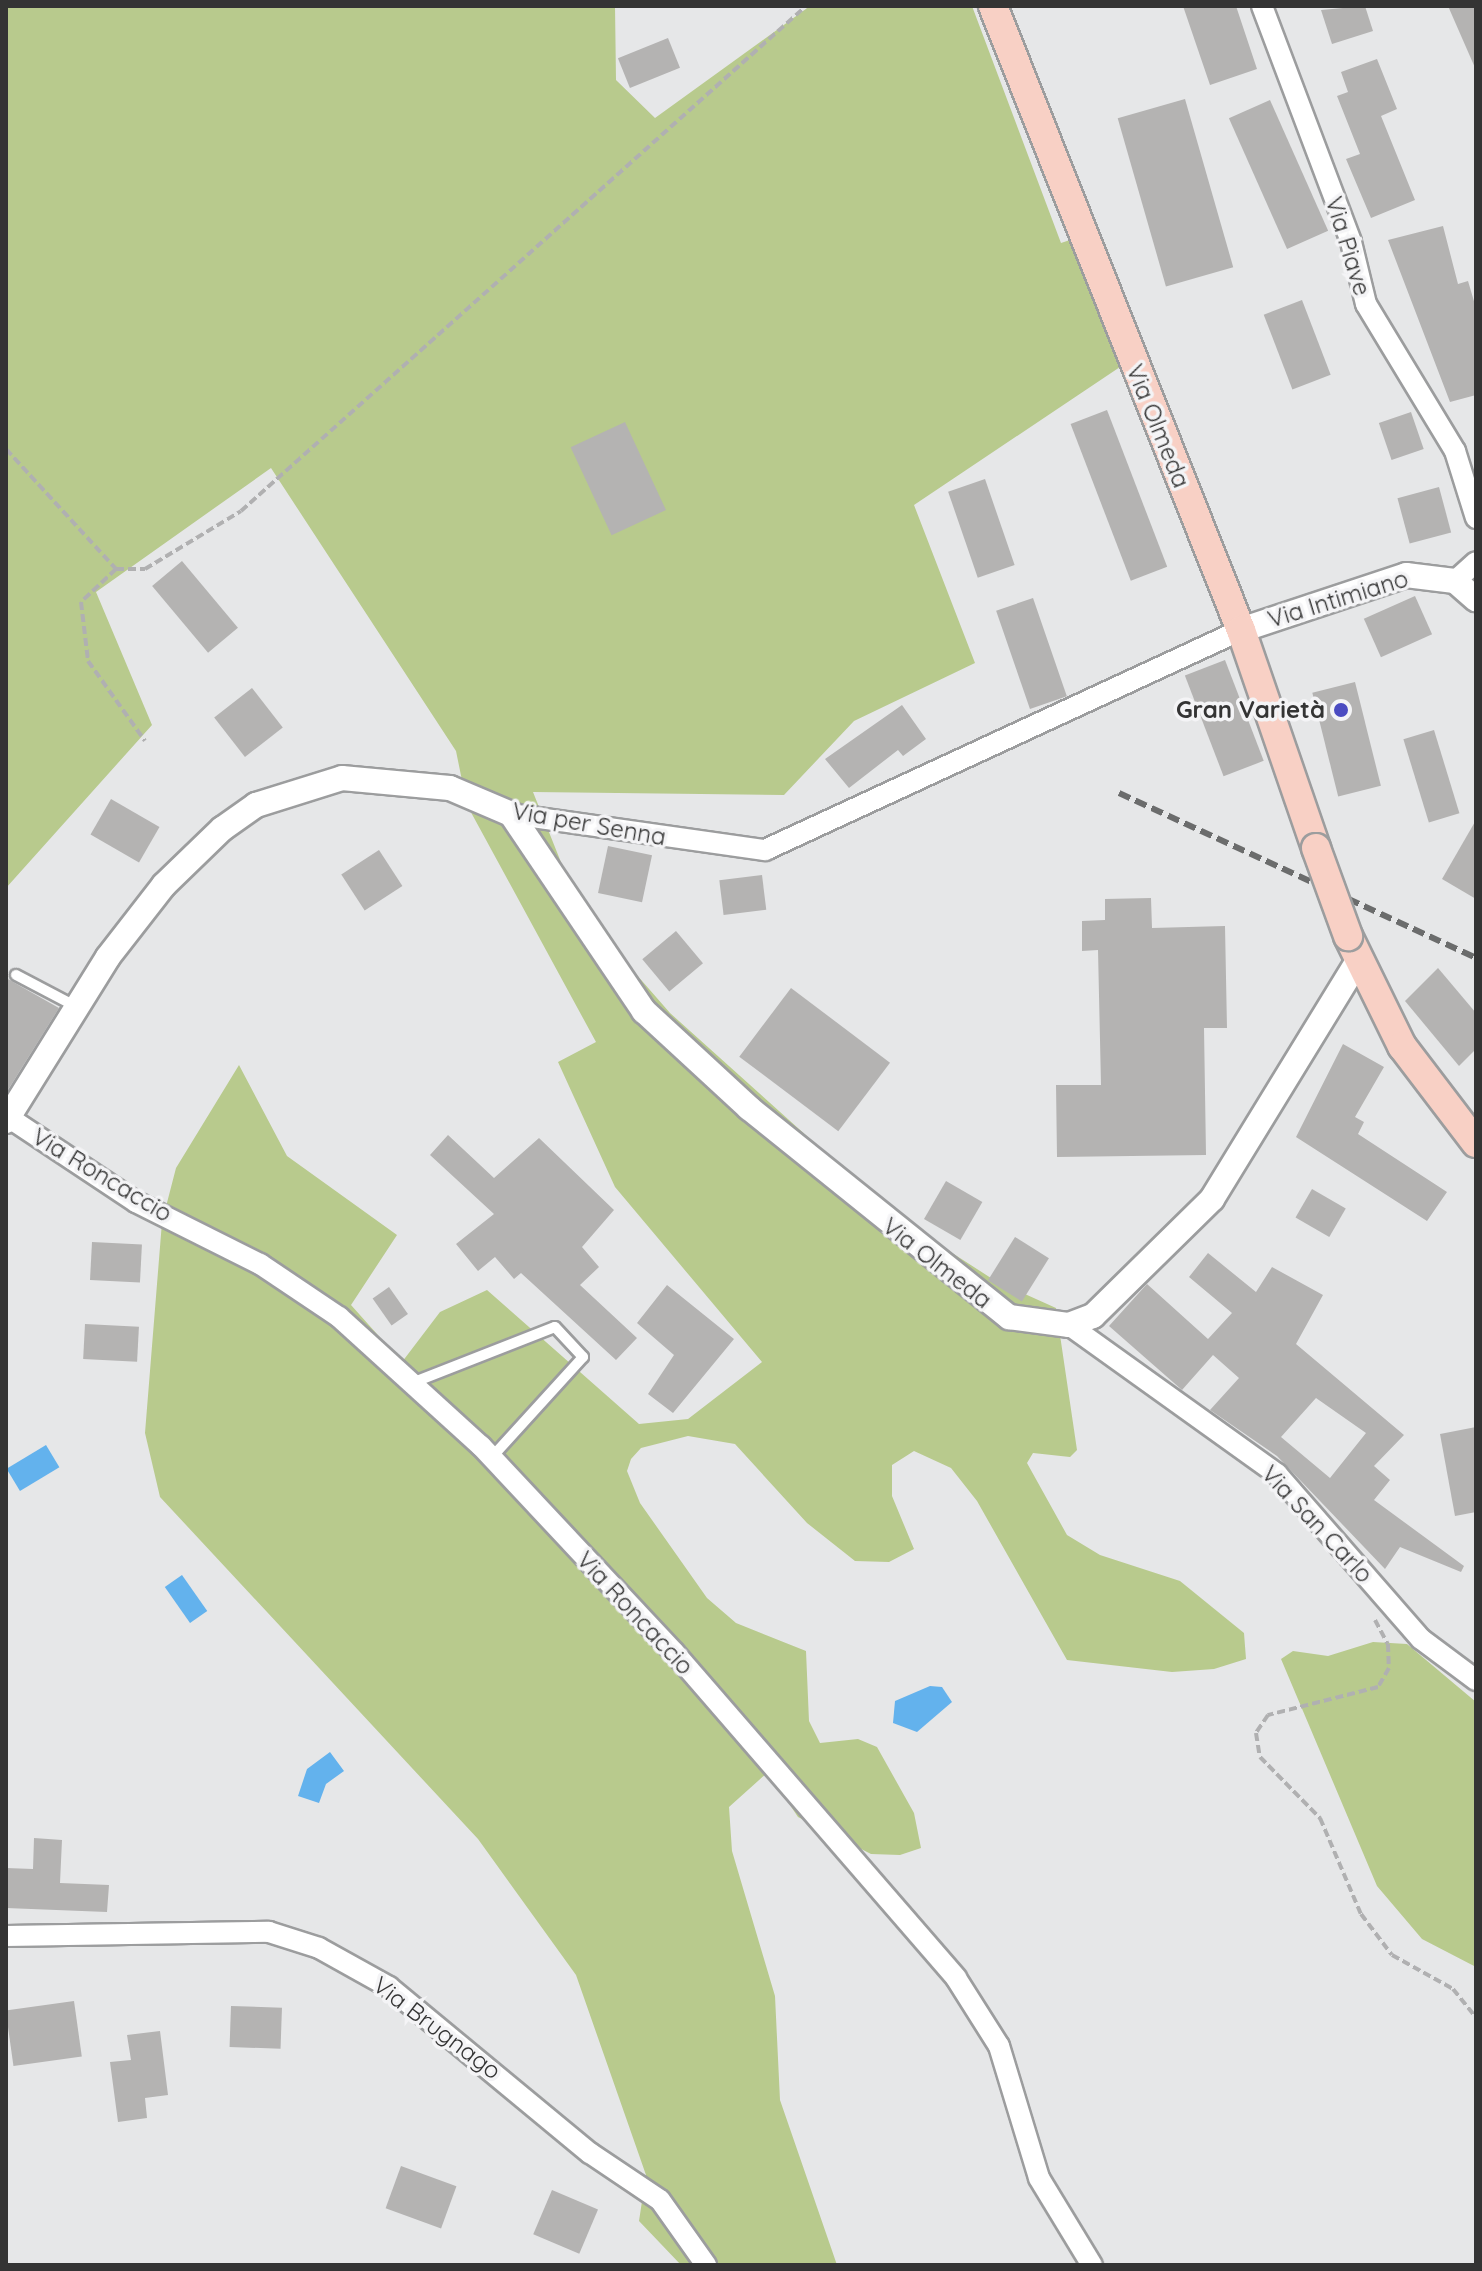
<!DOCTYPE html>
<meta charset="utf-8">
<style>
body{margin:0}
#map{position:relative;width:1482px;height:2271px;overflow:hidden;background:#e6e7e8;font-family:Quicksand,sans-serif}
div>[style]{position:absolute}
.green>*{inset:0;background:#b8ca8d}
.water>*{inset:0;background:#63b2ed;transform-origin:0 0}
.building>*{inset:0;background:#b4b3b2;transform-origin:0 0}
.path>*{height:4px;margin-top:-2px;transform-origin:0;background:repeating-linear-gradient(90deg,#b0b0b1 0 8px,transparent 0 12px)}
.roads{filter:drop-shadow(2px 0 #9c9d9e) drop-shadow(-2px 0 #9c9d9e) drop-shadow(0 2px #9c9d9e) drop-shadow(0 -2px #9c9d9e)}
.service>*{height:10px;margin:-5px;padding:0 5px;transform-origin:5px;border-radius:5px;background:#fff}
.minor>*{height:20px;margin:-10px;padding:0 10px;transform-origin:10px;border-radius:10px;background:#fff}
.tertiary>*{height:24px;margin:-12px;padding:0 12px;transform-origin:12px;border-radius:12px;background:#fff}
.secondary>*{height:28px;margin:-14px;padding:0 14px;transform-origin:14px;border-radius:14px;background:#f8d0c5}
.rail>*{height:6px;margin-top:-3px;transform-origin:0;background:repeating-linear-gradient(90deg,#6b6c6c 0 12px,transparent 0 18px)}
.bridges{filter:drop-shadow(2px 0 #9c9d9e) drop-shadow(-2px 0 #9c9d9e) drop-shadow(0 2px #9c9d9e) drop-shadow(0 -2px #9c9d9e)}
.secondary-bridge>*{height:28px;margin:-14px;padding:0 14px;transform-origin:14px;border-radius:14px;background:#f8d0c5}
.dots>*{width:22px;height:22px;translate:-50% -50%;box-sizing:border-box;border:4px solid #f4f4f6;border-radius:50%}
span{translate:-50% -50%;white-space:nowrap;text-align:center;line-height:1.15;-webkit-text-stroke:7px #f4f4f6;paint-order:stroke}
.street-label{font-size:24px;color:#343434}
.poi-label{font-size:24px;color:#343434;font-weight:700}
.right{translate:-100% -50%;text-align:right}
.frame{position:absolute;inset:0;border:8px solid #343434;pointer-events:none}
</style>
<div id="map">
<div class="green">
<i style="clip-path:polygon(6px 6px,615px 6px,616px 80px,655px 118px,810px 6px,972px 6px,1061px 243px,1070px 240px,1120px 367px,914px 505px,975px 663px,854px 721px,784px 795px,533px 792px,580px 910px,670px 1013px,898px 1218px,994px 1280px,1056px 1308px,1077px 1450px,1070px 1457px,1033px 1453px,1027px 1463px,1067px 1535px,1100px 1555px,1180px 1581px,1244px 1633px,1246px 1659px,1214px 1669px,1172px 1672px,1067px 1660px,977px 1501px,951px 1468px,914px 1451px,892px 1465px,892px 1496px,914px 1549px,889px 1562px,855px 1561px,807px 1523px,735px 1444px,688px 1436px,641px 1448px,631px 1459px,627px 1471px,640px 1503px,707px 1598px,736px 1623px,806px 1651px,809px 1721px,820px 1743px,858px 1739px,877px 1747px,914px 1813px,921px 1848px,900px 1855px,871px 1854px,798px 1817px,768px 1772px,729px 1807px,732px 1851px,775px 1996px,780px 2100px,837px 2265px,681px 2265px,639px 2221px,646px 2175px,576px 1975px,478px 1839px,160px 1497px,145px 1433px,162px 1222px,176px 1168px,239px 1065px,287px 1156px,397px 1235px,351px 1305px,402px 1362px,440px 1312px,487px 1290px,639px 1424px,688px 1419px,762px 1362px,615px 1187px,558px 1062px,596px 1042px,467px 805px,456px 751px,271px 468px,96px 592px,152px 725px,6px 888px)"></i>
<i style="clip-path:polygon(1373px 1642px,1407px 1644px,1476px 1702px,1476px 1967px,1422px 1939px,1377px 1886px,1281px 1659px,1293px 1651px,1328px 1656px)"></i>
</div>
<div class="water">
<i style="left:46px;top:1445px;width:26px;height:46px;rotate:59deg"></i>
<i style="left:182px;top:1575px;width:44px;height:21px;rotate:55deg"></i>
<i style="clip-path:polygon(930px 1686px,942px 1687px,952px 1702px,917px 1732px,893px 1723px,895px 1701px)"></i>
<i style="clip-path:polygon(330px 1752px,344px 1771px,326px 1784px,319px 1803px,298px 1796px,307px 1769px)"></i>
</div>
<div class="building">
<i style="clip-path:polygon(1183px 6px,1236px 6px,1257px 69px,1210px 85px)"></i>
<i style="clip-path:polygon(1365px 6px,1373px 31px,1332px 44px,1321px 10px)"></i>
<i style="clip-path:polygon(1448px 6px,1476px 6px,1476px 70px)"></i>
<i style="left:668px;top:38px;width:32px;height:54px;rotate:68deg"></i>
<i style="clip-path:polygon(1377px 59px,1397px 109px,1381px 116px,1415px 200px,1371px 218px,1346px 159px,1360px 154px,1337px 96px,1348px 92px,1341px 72px)"></i>
<i style="left:1185px;top:99px;width:175px;height:70px;rotate:74deg"></i>
<i style="left:1270px;top:100px;width:143px;height:45px;rotate:66deg"></i>
<i style="clip-path:polygon(1443px 226px,1458px 284px,1468px 281px,1476px 308px,1476px 395px,1450px 402px,1388px 240px)"></i>
<i style="left:1302px;top:300px;width:80px;height:41px;rotate:69deg"></i>
<i style="left:1107px;top:410px;width:168px;height:39px;rotate:69deg"></i>
<i style="left:1411px;top:412px;width:39px;height:34px;rotate:71deg"></i>
<i style="left:625px;top:422px;width:97px;height:60px;rotate:65deg"></i>
<i style="left:985px;top:479px;width:91px;height:39px;rotate:71deg"></i>
<i style="left:1439px;top:487px;width:47px;height:43px;rotate:75deg"></i>
<i style="left:182px;top:561px;width:87px;height:39px;rotate:50deg"></i>
<i style="left:1415px;top:596px;width:42px;height:56px;rotate:66deg"></i>
<i style="left:1033px;top:598px;width:104px;height:39px;rotate:71deg"></i>
<i style="left:1225px;top:660px;width:108px;height:43px;rotate:69deg"></i>
<i style="left:1355px;top:682px;width:107px;height:44px;rotate:76deg"></i>
<i style="left:252px;top:688px;width:50px;height:48px;rotate:52deg"></i>
<i style="clip-path:polygon(902px 705px,926px 739px,903px 756px,898px 750px,849px 788px,825px 759px)"></i>
<i style="left:1434px;top:730px;width:87px;height:32px;rotate:73deg"></i>
<i style="left:111px;top:799px;width:56px;height:41px;rotate:30deg"></i>
<i style="clip-path:polygon(1476px 820px,1476px 899px,1442px 879px)"></i>
<i style="left:608px;top:846px;width:45px;height:48px;rotate:12deg"></i>
<i style="left:379px;top:850px;width:43px;height:45px;rotate:57deg"></i>
<i style="left:762px;top:875px;width:35px;height:43px;rotate:83deg"></i>
<i style="clip-path:polygon(1151px 898px,1152px 928px,1225px 926px,1227px 1028px,1204px 1028px,1206px 1155px,1057px 1157px,1056px 1085px,1101px 1085px,1098px 950px,1082px 951px,1082px 921px,1105px 920px,1105px 899px)"></i>
<i style="left:676px;top:931px;width:42px;height:44px;rotate:50deg"></i>
<i style="clip-path:polygon(1438px 968px,1476px 1013px,1476px 1049px,1459px 1066px,1405px 1001px)"></i>
<i style="clip-path:polygon(6px 978px,59px 1008px,6px 1093px)"></i>
<i style="left:791px;top:988px;width:124px;height:86px;rotate:37deg"></i>
<i style="clip-path:polygon(1343px 1044px,1384px 1067px,1355px 1117px,1364px 1122px,1358px 1134px,1447px 1192px,1427px 1221px,1296px 1137px)"></i>
<i style="clip-path:polygon(448px 1135px,494px 1178px,539px 1138px,614px 1210px,582px 1247px,599px 1267px,580px 1285px,637px 1338px,616px 1360px,521px 1273px,514px 1279px,495px 1257px,478px 1271px,456px 1244px,494px 1214px,430px 1155px)"></i>
<i style="left:946px;top:1181px;width:42px;height:44px;rotate:30deg"></i>
<i style="left:1312px;top:1189px;width:39px;height:33px;rotate:30deg"></i>
<i style="left:1015px;top:1237px;width:40px;height:51px;rotate:32deg"></i>
<i style="left:92px;top:1242px;width:50px;height:38px;rotate:3deg"></i>
<i style="clip-path:polygon(evenodd,1208px 1253px,1256px 1292px,1272px 1267px,1323px 1295px,1296px 1344px,1404px 1435px,1374px 1466px,1390px 1480px,1374px 1500px,1464px 1566px,1461px 1572px,1400px 1547px,1385px 1569px,1277px 1456px,1210px 1410px,1239px 1378px,1213px 1355px,1182px 1390px,1109px 1326px,1147px 1284px,1208px 1339px,1232px 1313px,1189px 1277px,1208px 1253px,1316px 1398px,1366px 1433px,1330px 1478px,1281px 1437px,1316px 1398px)"></i>
<i style="clip-path:polygon(667px 1285px,734px 1339px,673px 1413px,648px 1394px,674px 1355px,637px 1323px)"></i>
<i style="left:389px;top:1287px;width:33px;height:20px;rotate:55deg"></i>
<i style="left:85px;top:1324px;width:54px;height:35px;rotate:3deg"></i>
<i style="clip-path:polygon(1476px 1427px,1476px 1512px,1455px 1516px,1440px 1434px)"></i>
<i style="clip-path:polygon(34px 1838px,62px 1840px,60px 1883px,109px 1885px,107px 1912px,6px 1908px,6px 1868px,33px 1869px)"></i>
<i style="left:74px;top:2001px;width:56px;height:69px;rotate:82deg"></i>
<i style="left:231px;top:2006px;width:51px;height:41px;rotate:2deg"></i>
<i style="clip-path:polygon(160px 2031px,168px 2095px,145px 2098px,147px 2118px,118px 2122px,110px 2062px,131px 2060px,127px 2035px)"></i>
<i style="left:401px;top:2166px;width:59px;height:45px;rotate:20deg"></i>
<i style="left:552px;top:2190px;width:50px;height:48px;rotate:23deg"></i>
</div>
<div class="path">
<i style="left:6px;top:449px;width:163px;rotate:47.5deg"></i>
<i style="left:116px;top:569px;width:29px"></i>
<i style="left:145px;top:569px;width:112px;rotate:-31.1deg"></i>
<i style="left:241px;top:511px;width:758px;rotate:-41.79deg"></i>
<i style="left:116px;top:569px;width:48px;rotate:136.7deg"></i>
<i style="left:81px;top:602px;width:59px;rotate:83.2deg"></i>
<i style="left:88px;top:661px;width:98px;rotate:54.5deg"></i>
<i style="left:1375px;top:1620px;width:27px;rotate:62deg"></i>
<i style="left:1388px;top:1644px;width:24px;rotate:88deg"></i>
<i style="left:1389px;top:1668px;width:22px;rotate:120deg"></i>
<i style="left:1378px;top:1687px;width:114px;rotate:165.7deg"></i>
<i style="left:1268px;top:1715px;width:22px;rotate:124deg"></i>
<i style="left:1256px;top:1733px;width:24px;rotate:81deg"></i>
<i style="left:1260px;top:1757px;width:86px;rotate:45.5deg"></i>
<i style="left:1320px;top:1818px;width:104px;rotate:66.9deg"></i>
<i style="left:1361px;top:1914px;width:51px;rotate:52.9deg"></i>
<i style="left:1392px;top:1955px;width:70px;rotate:29.1deg"></i>
<i style="left:1453px;top:1989px;width:36px;rotate:51deg"></i>
</div>
<div class="roads">
<div class="service">
<i style="left:16px;top:975px;width:69px;rotate:27.7deg"></i>
<i style="left:417px;top:1381px;width:148px;rotate:-21.4deg"></i>
<i style="left:555px;top:1327px;width:41px;rotate:47deg"></i>
<i style="left:583px;top:1357px;width:135px;rotate:132.3deg"></i>
</div>
<div class="minor">
<i style="left:1262px;top:6px;width:252px;rotate:69.3deg"></i>
<i style="left:1351px;top:242px;width:64px;rotate:76.4deg"></i>
<i style="left:1366px;top:304px;width:172px;rotate:58.8deg"></i>
<i style="left:1455px;top:451px;width:70px;rotate:72.6deg"></i>
<i style="left:1455px;top:581px;width:28px;rotate:-42deg"></i>
<i style="left:511px;top:814px;width:257px;rotate:8.1deg"></i>
<i style="left:765px;top:850px;width:524px;rotate:-24.81deg"></i>
<i style="left:8px;top:1117px;width:154px;rotate:33.6deg"></i>
<i style="left:136px;top:1202px;width:139px;rotate:26.6deg"></i>
<i style="left:260px;top:1264px;width:95px;rotate:33.9deg"></i>
<i style="left:339px;top:1317px;width:192px;rotate:42.3deg"></i>
<i style="left:481px;top:1446px;width:282px;rotate:46.9deg"></i>
<i style="left:674px;top:1652px;width:431px;rotate:49.1deg"></i>
<i style="left:956px;top:1978px;width:80px;rotate:57.7deg"></i>
<i style="left:999px;top:2046px;width:138px;rotate:73.1deg"></i>
<i style="left:1039px;top:2178px;width:102px;rotate:58.7deg"></i>
<i style="left:1069px;top:1325px;width:256px;rotate:35.6deg"></i>
<i style="left:1277px;top:1474px;width:219px;rotate:48.9deg"></i>
<i style="left:1421px;top:1639px;width:69px;rotate:36.7deg"></i>
<i style="left:6px;top:1936px;width:263px;rotate:-0.9deg"></i>
<i style="left:269px;top:1932px;width:52px;rotate:17.7deg"></i>
<i style="left:319px;top:1948px;width:80px;rotate:29.1deg"></i>
<i style="left:389px;top:1987px;width:261px;rotate:39.6deg"></i>
<i style="left:590px;top:2153px;width:84px;rotate:33.9deg"></i>
<i style="left:660px;top:2200px;width:80px;rotate:54.7deg"></i>
</div>
<div class="tertiary">
<i style="left:1241px;top:630px;width:174px;rotate:-18.4deg"></i>
<i style="left:1406px;top:575px;width:49px;rotate:7deg"></i>
<i style="left:1455px;top:581px;width:28px;rotate:41deg"></i>
<i style="left:6px;top:1121px;width:193px;rotate:-58.1deg"></i>
<i style="left:108px;top:957px;width:91px;rotate:-52.1deg"></i>
<i style="left:164px;top:885px;width:81px;rotate:-44deg"></i>
<i style="left:222px;top:829px;width:42px;rotate:-35.2deg"></i>
<i style="left:256px;top:805px;width:90px;rotate:-17.4deg"></i>
<i style="left:342px;top:778px;width:108px;rotate:5.3deg"></i>
<i style="left:450px;top:788px;width:66px;rotate:23.1deg"></i>
<i style="left:511px;top:814px;width:238px;rotate:56deg"></i>
<i style="left:644px;top:1011px;width:143px;rotate:42.7deg"></i>
<i style="left:749px;top:1108px;width:334px;rotate:38.8deg"></i>
<i style="left:1009px;top:1317px;width:61px;rotate:7.6deg"></i>
<i style="left:1069px;top:1325px;width:26px;rotate:-21deg"></i>
<i style="left:1093px;top:1316px;width:167px;rotate:-44.5deg"></i>
<i style="left:1212px;top:1199px;width:281px;rotate:-58.5deg"></i>
</div>
<div class="secondary">
<i style="left:993px;top:6px;width:671px;rotate:68.33deg"></i>
<i style="left:1241px;top:630px;width:231px;rotate:71deg"></i>
<i style="left:1348px;top:936px;width:123px;rotate:63.9deg"></i>
<i style="left:1402px;top:1046px;width:122px;rotate:52.7deg"></i>
</div>
</div>
<div class="rail">
<i style="left:1119px;top:793px;width:393px;rotate:24.8deg"></i>
</div>
<div class="bridges">
<div class="secondary-bridge">
<i style="left:1316px;top:848px;width:94px;rotate:70deg"></i>
</div>
</div>
<div class="dots">
<i style="left:1341px;top:710px;background:#4b4bc1"></i>
</div>
<div class="street-label">
<span style="left:1348px;top:246px;rotate:73deg">Via Piave</span>
<span style="left:1158px;top:426px;rotate:68deg">Via Olmeda</span>
<span style="left:1338px;top:599px;rotate:-17deg">Via Intimiano</span>
<span style="left:589px;top:824px;rotate:10deg">Via per Senna</span>
<span style="left:102px;top:1175px;rotate:31deg">Via Roncaccio</span>
<span style="left:937px;top:1263px;rotate:38deg">Via Olmeda</span>
<span style="left:1317px;top:1524px;rotate:47deg">Via San Carlo</span>
<span style="left:635px;top:1613px;rotate:47deg">Via Roncaccio</span>
<span style="left:437px;top:2028px;rotate:37deg">Via Brugnago</span>
</div>
<div class="poi-label">
<span class="right" style="left:1325px;top:710px">Gran Varietà</span>
</div>
<div class="frame"></div>
</div>
